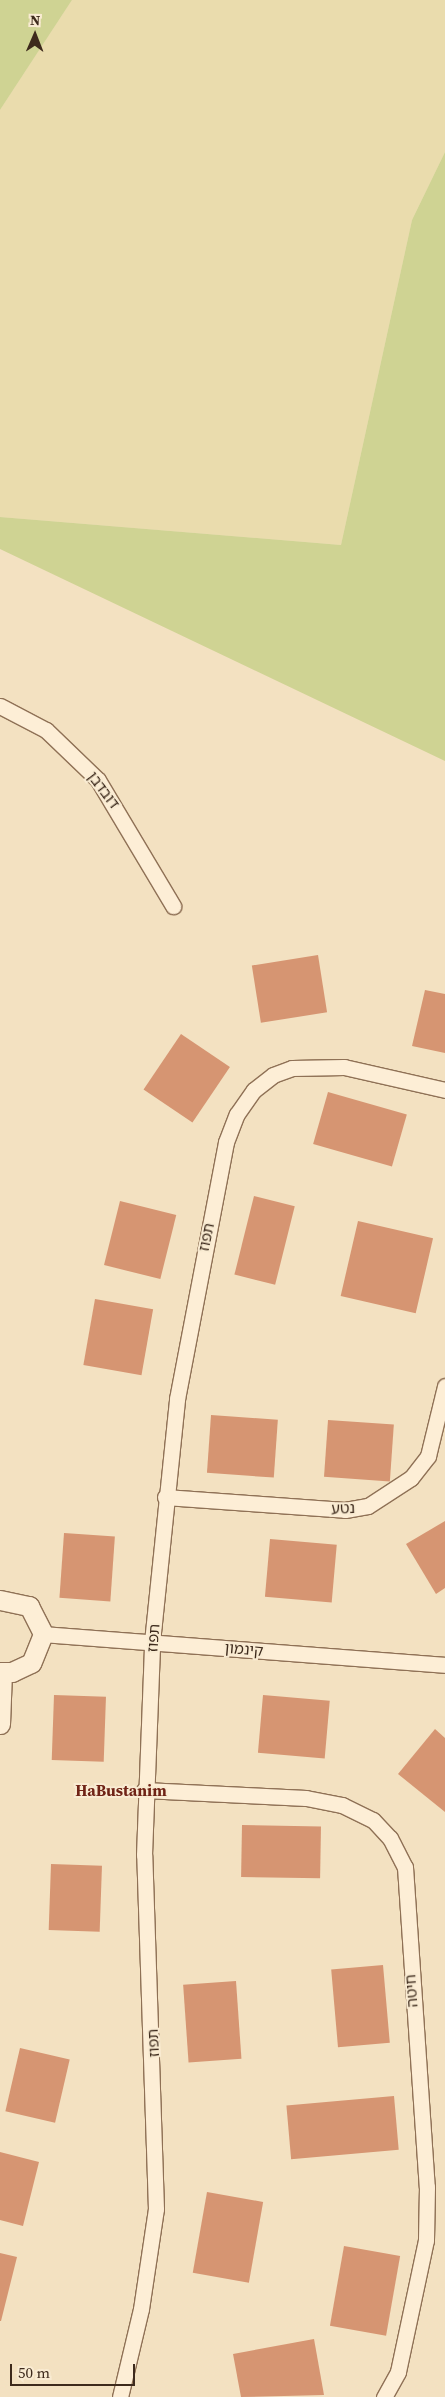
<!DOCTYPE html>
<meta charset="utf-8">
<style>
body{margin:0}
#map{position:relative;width:445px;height:2397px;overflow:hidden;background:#f3e1c1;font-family:"Source Serif 4","Noto Sans Hebrew",serif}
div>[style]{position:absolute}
.farmland>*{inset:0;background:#eadcad}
.green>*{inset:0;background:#cfd393}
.building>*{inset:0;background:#d69572;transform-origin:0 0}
.roads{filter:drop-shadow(1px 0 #8f7156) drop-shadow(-1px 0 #8f7156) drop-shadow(0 1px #8f7156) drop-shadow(0 -1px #8f7156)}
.minor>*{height:15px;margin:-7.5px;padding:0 7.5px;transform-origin:7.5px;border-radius:7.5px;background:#fdeed6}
.tertiary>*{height:19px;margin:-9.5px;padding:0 9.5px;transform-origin:9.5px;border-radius:9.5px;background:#fdeed6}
span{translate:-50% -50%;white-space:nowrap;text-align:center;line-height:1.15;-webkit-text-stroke:4px #f9ebd2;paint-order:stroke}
.street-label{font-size:15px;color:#3d2a1c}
.neighbourhood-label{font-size:16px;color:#6f2316;font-weight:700}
.north{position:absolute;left:10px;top:10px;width:50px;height:50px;-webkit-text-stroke:4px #f9ebd2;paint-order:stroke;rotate:1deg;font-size:14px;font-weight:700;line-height:20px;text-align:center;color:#3d2a1c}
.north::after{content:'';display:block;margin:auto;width:18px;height:22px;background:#3d2a1c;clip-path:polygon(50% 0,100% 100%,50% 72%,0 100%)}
.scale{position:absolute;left:10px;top:2364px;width:125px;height:22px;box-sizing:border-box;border:2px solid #3d2a1c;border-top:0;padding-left:6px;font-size:15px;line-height:18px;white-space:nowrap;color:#3d2a1c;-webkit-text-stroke:4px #f9ebd2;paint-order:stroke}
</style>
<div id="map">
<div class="farmland">
<i style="clip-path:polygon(72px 0,445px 0,445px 152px,412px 220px,341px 545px,0 517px,0 110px)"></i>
</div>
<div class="green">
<i style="clip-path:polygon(0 0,72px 0,0 110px)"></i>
<i style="clip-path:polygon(445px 152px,445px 761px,0 549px,0 517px,341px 545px,412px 220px)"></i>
</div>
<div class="building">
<i style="left:318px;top:955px;width:58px;height:67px;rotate:81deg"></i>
<i style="clip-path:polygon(425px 990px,445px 994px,445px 1053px,412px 1046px)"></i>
<i style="left:181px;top:1034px;width:59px;height:67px;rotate:34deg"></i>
<i style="left:328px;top:1092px;width:82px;height:54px;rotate:16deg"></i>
<i style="left:254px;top:1196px;width:42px;height:81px;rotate:14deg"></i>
<i style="left:120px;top:1201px;width:58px;height:66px;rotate:14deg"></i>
<i style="left:358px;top:1221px;width:77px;height:77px;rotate:13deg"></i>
<i style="left:95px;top:1299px;width:59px;height:67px;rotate:10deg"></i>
<i style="left:211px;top:1415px;width:67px;height:58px;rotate:4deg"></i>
<i style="left:328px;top:1420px;width:66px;height:57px;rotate:4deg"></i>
<i style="clip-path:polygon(445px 1521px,445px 1588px,436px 1594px,406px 1544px)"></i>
<i style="left:64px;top:1533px;width:51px;height:65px;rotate:4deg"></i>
<i style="left:270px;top:1539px;width:67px;height:58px;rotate:5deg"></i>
<i style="left:54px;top:1695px;width:52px;height:65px;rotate:2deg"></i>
<i style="left:263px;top:1695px;width:67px;height:58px;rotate:5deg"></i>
<i style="clip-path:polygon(435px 1729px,445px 1738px,445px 1812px,398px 1774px)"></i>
<i style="left:242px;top:1825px;width:79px;height:52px;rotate:1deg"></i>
<i style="left:51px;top:1864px;width:51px;height:66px;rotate:2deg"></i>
<i style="left:383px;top:1965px;width:78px;height:52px;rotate:85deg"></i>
<i style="left:236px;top:1981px;width:78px;height:53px;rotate:86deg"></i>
<i style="left:20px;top:2048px;width:51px;height:65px;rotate:13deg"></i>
<i style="left:394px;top:2096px;width:54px;height:108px;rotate:85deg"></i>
<i style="clip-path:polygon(0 2152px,39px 2162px,23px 2226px,0 2220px)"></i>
<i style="left:207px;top:2192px;width:57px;height:82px;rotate:10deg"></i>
<i style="left:344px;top:2246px;width:57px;height:81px;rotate:10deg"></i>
<i style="clip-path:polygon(0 2253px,17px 2257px,1px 2321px,0 2321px)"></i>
<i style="clip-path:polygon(314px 2339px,324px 2395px,241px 2397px,233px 2354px)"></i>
</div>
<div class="roads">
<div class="minor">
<i style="left:0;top:706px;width:52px;rotate:27.6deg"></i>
<i style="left:46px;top:730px;width:72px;rotate:43.9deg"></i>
<i style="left:98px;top:780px;width:147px;rotate:59.2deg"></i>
<i style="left:165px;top:1497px;width:180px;rotate:4.1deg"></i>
<i style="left:345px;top:1510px;width:23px;rotate:-10deg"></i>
<i style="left:368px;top:1506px;width:51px;rotate:-33.1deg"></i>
<i style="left:411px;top:1478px;width:28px;rotate:-52deg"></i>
<i style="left:428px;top:1456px;width:72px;rotate:-76.3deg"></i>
<i style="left:43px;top:1634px;width:403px;rotate:4.4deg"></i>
<i style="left:144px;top:1790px;width:162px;rotate:2.8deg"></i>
<i style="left:306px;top:1798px;width:37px;rotate:11deg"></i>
<i style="left:342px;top:1805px;width:34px;rotate:26deg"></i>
<i style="left:373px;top:1820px;width:25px;rotate:47deg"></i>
<i style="left:390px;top:1838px;width:33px;rotate:63deg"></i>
<i style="left:405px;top:1867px;width:321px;rotate:86.1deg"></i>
<i style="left:427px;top:2187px;width:53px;rotate:91.1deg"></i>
<i style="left:426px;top:2240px;width:135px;rotate:102deg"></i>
<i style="left:398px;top:2372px;width:29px;rotate:119deg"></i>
<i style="left:120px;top:2397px;width:90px;rotate:-76.6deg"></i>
<i style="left:141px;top:2309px;width:101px;rotate:-81.5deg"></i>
<i style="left:156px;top:2209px;width:354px;rotate:-91.9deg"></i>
<i style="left:144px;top:1855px;width:213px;rotate:-87.8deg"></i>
<i style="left:152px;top:1642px;width:244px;rotate:-84.1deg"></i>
<i style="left:177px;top:1399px;width:262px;rotate:-79.2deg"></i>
<i style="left:226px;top:1142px;width:30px;rotate:-69deg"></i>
<i style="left:237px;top:1114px;width:29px;rotate:-55deg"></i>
<i style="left:254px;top:1090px;width:24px;rotate:-38deg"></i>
<i style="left:273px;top:1075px;width:20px;rotate:-20deg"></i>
<i style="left:292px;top:1068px;width:52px;rotate:-1.1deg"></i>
<i style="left:344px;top:1067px;width:104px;rotate:12.8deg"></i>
</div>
<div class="tertiary">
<i style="left:0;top:1600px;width:30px;rotate:12deg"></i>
<i style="left:29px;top:1606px;width:31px;rotate:63deg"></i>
<i style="left:43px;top:1634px;width:31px;rotate:112deg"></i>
<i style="left:31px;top:1663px;width:21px;rotate:155deg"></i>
<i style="left:12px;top:1672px;width:12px;rotate:180deg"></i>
<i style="left:0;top:1724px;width:52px;rotate:-87.8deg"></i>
</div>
</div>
<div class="street-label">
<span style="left:104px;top:790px;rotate:53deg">דובדבן</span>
<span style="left:206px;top:1237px;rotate:-78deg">תפוז</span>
<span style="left:343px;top:1508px;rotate:-2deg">נטע</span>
<span style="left:153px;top:1638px;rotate:-86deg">תפוז</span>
<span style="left:244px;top:1649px;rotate:5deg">קינמון</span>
<span style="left:411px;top:1991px;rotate:-94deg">חיטה</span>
<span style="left:153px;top:2043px;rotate:-93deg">תפוז</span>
</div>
<div class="neighbourhood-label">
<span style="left:121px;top:1790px">HaBustanim</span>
</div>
<div class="north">N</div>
<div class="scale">50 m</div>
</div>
